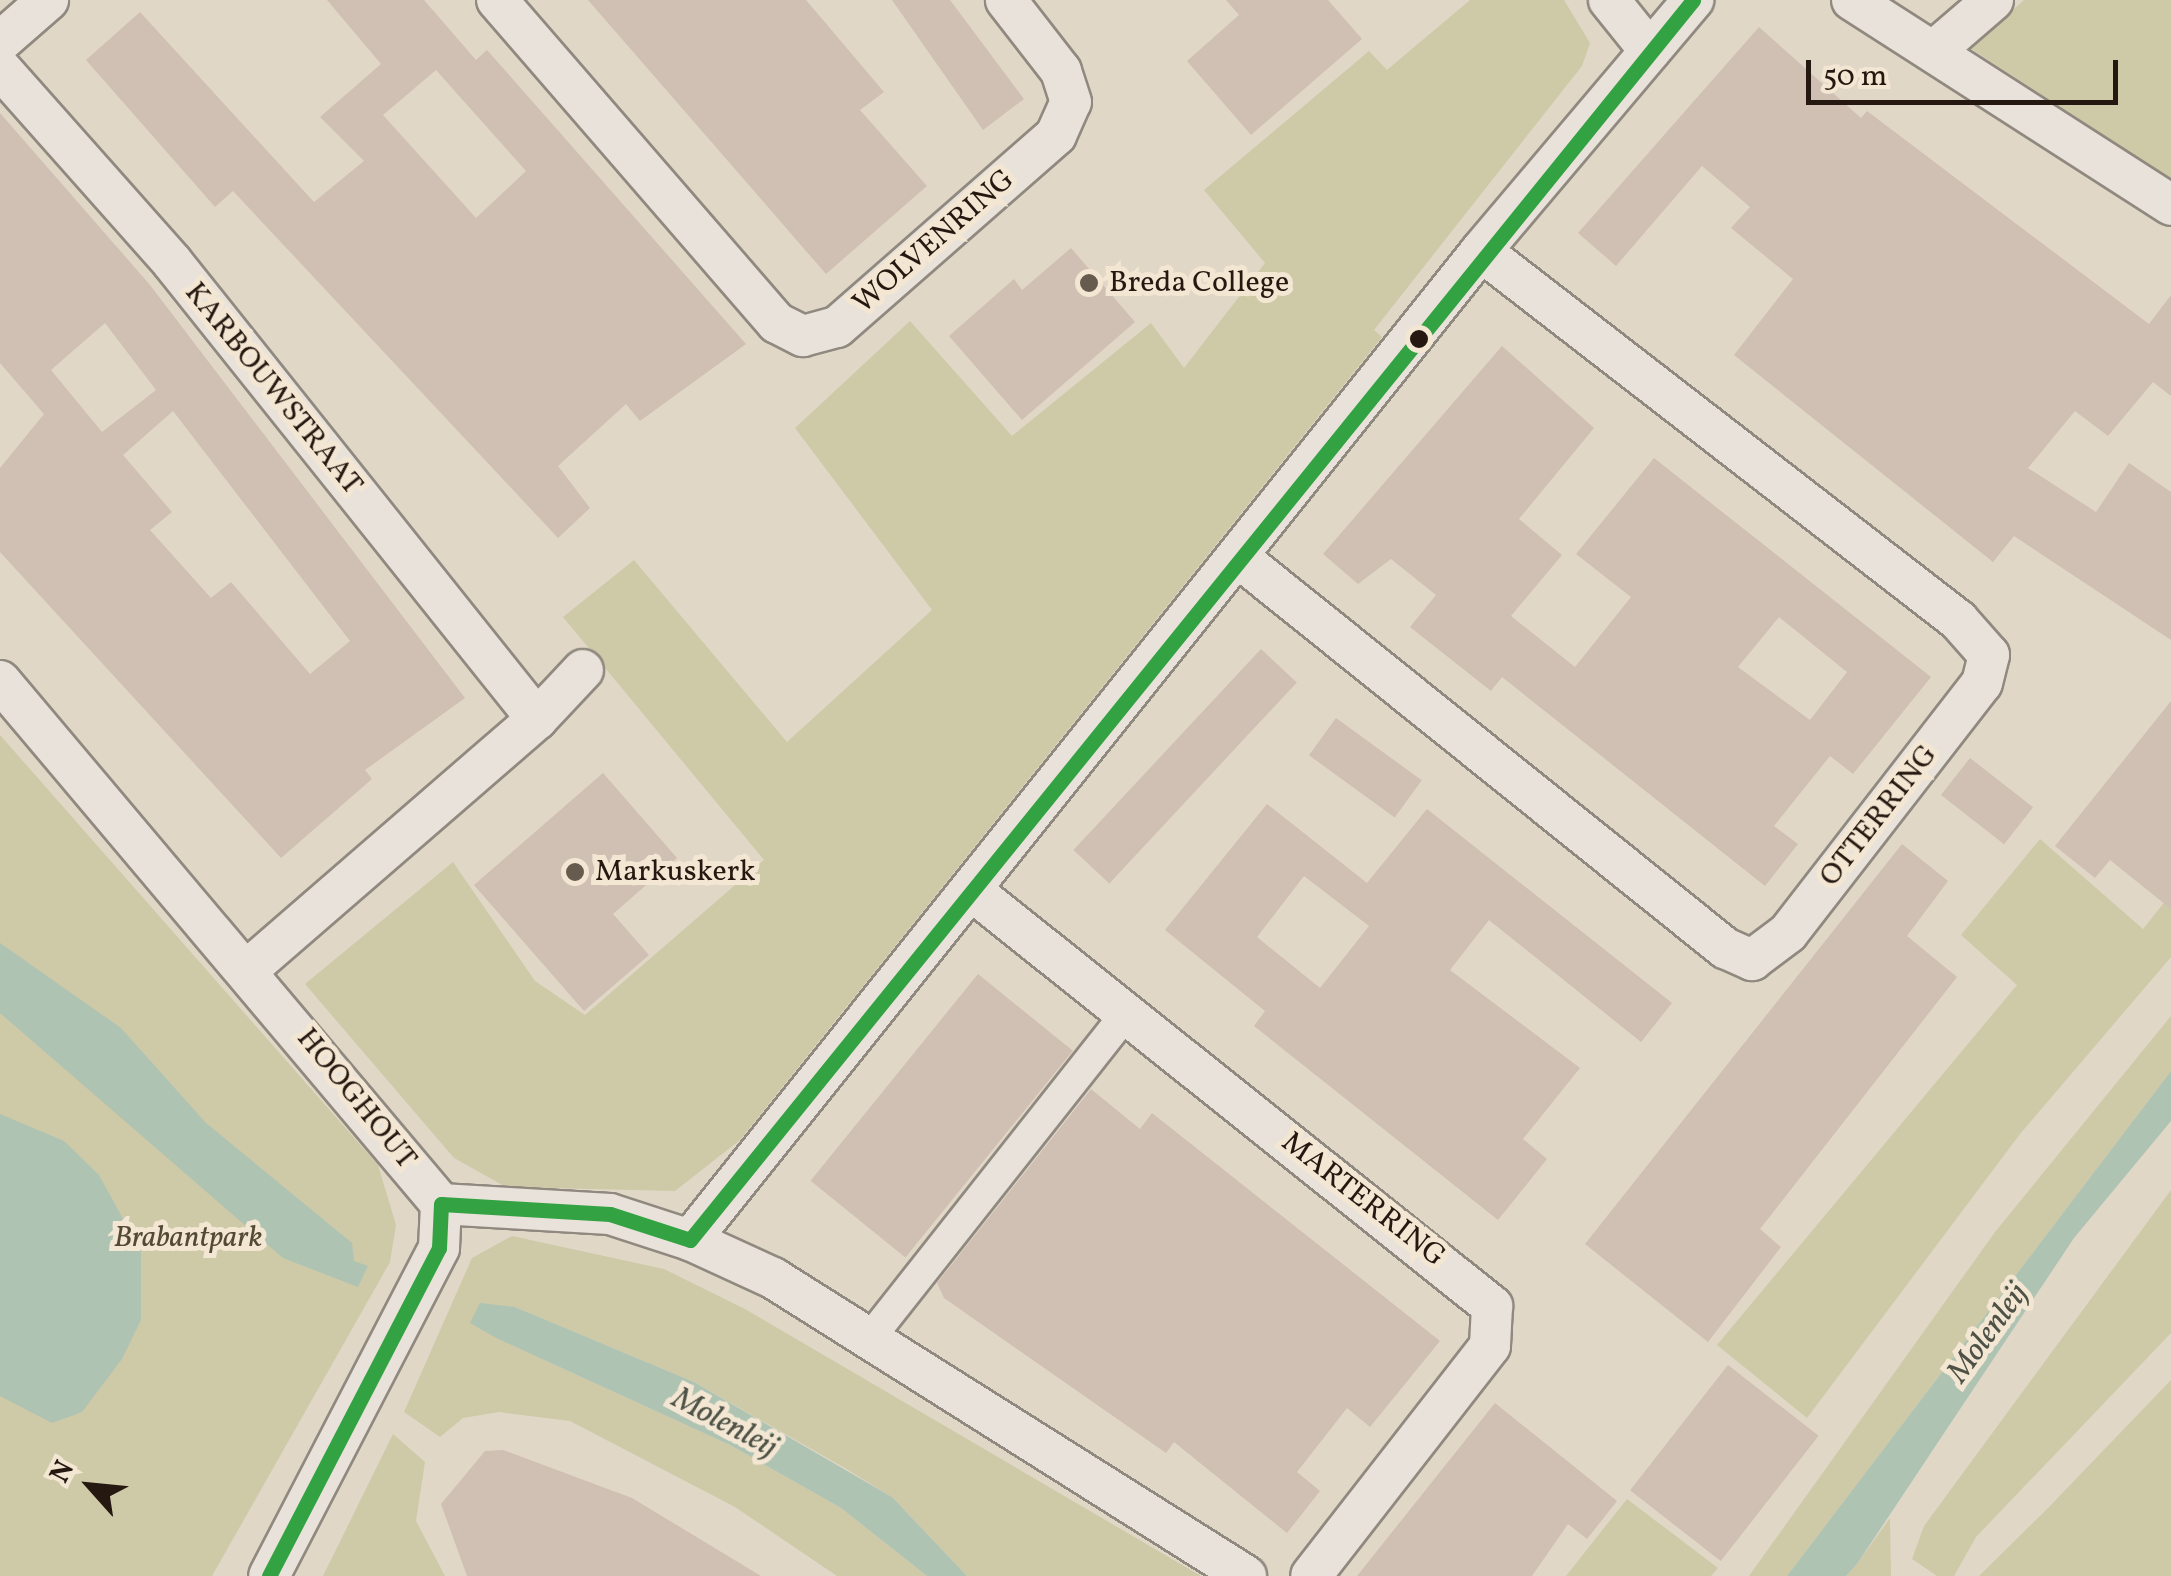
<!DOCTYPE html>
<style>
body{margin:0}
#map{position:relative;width:2171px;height:1576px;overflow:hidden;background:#e1d7c7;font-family:Vollkorn,serif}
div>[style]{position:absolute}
.green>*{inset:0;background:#cec9a7}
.water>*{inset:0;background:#afc3b3}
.building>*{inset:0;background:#d0bfb3;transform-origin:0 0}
.roads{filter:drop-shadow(2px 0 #90897f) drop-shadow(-2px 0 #90897f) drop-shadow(0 2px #90897f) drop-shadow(0 -2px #90897f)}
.pedestrian>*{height:30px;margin:-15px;padding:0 15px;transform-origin:15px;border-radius:15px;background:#e8e2da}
.minor>*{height:40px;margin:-20px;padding:0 20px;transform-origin:20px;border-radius:20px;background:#e8e2da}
.bus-1>*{height:15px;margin:-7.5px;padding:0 7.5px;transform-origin:7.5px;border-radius:7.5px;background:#33a242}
.dots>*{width:28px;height:28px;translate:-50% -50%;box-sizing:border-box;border:5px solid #f3e7d3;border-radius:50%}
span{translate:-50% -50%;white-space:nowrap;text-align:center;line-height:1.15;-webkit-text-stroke:10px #f3e7d3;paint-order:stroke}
.street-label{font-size:30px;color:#251810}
.poi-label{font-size:30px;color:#251810}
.left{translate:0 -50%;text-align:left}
.park-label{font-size:30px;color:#534a35;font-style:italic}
.water-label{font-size:32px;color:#4e5146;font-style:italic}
.north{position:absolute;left:40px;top:1436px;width:100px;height:100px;-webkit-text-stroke:8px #f3e7d3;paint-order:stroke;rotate:297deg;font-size:28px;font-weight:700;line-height:40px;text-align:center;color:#251810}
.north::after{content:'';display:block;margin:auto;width:35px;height:45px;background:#251810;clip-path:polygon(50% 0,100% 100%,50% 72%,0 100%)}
.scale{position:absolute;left:1806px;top:60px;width:312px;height:45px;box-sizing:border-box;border:5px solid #251810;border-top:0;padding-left:12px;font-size:30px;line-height:35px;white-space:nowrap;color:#251810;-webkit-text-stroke:8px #f3e7d3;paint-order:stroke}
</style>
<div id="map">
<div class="green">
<i style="clip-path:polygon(1470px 0,1564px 0,1590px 43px,1582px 66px,1374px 330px,1382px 337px,740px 1140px,675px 1191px,506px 1187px,454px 1158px,305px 984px,453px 862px,535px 981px,585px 1015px,764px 860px,563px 617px,634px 560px,787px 742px,932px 610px,795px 428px,910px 321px,1012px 436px,1151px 323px,1184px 368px,1265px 263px,1204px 190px,1369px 51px,1387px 70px)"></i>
<i style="clip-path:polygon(2024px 0,2171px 0,2171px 179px,1970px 48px)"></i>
<i style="clip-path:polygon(0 735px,378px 1165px,396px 1225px,390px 1262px,212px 1576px,0 1576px)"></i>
<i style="clip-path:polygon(2040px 839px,2143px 929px,2171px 894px,2171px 957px,2020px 1134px,1807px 1418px,1717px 1345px,2017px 985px,1961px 935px)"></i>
<i style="clip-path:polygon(2171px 1016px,2171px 1071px,1787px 1576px,1749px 1576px,1995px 1232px)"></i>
<i style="clip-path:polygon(2171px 1190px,2171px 1333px,1976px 1537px,1954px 1576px,1937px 1576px,1912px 1559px,1924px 1526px)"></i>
<i style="clip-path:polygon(512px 1236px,664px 1269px,745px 1309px,1201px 1576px,967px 1576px,892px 1497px,843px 1467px,694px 1382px,515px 1307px,498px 1339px,730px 1445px,841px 1508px,927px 1576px,837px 1576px,735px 1507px,570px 1421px,499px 1412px,463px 1418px,440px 1437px,404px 1412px,472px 1258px)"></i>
<i style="clip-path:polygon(2171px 1380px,2171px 1576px,1979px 1576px,2049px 1507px)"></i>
<i style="clip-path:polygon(393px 1434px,425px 1462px,416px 1521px,445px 1576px,323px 1576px)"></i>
<i style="clip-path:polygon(1627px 1499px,1718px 1568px,1711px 1576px,1566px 1576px)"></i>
<i style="clip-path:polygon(1890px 1518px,1891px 1576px,1846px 1576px,1857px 1564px)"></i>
</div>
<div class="water">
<i style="clip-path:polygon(0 943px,121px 1028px,206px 1123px,352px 1243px,354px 1261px,368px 1266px,358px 1287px,283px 1258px,0 1013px)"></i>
<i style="clip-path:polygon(2171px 1071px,2171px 1121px,2074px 1238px,1857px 1564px,1846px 1576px,1787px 1576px)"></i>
<i style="clip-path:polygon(0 1114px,64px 1141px,99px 1175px,141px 1252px,141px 1320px,122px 1359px,82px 1412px,52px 1423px,0 1396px)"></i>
<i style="clip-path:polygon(480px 1303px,515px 1307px,694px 1382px,892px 1497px,967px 1576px,927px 1576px,841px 1508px,730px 1445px,498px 1339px,470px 1323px)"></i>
</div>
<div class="building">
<i style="clip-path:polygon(evenodd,327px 0,424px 0,476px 60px,487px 50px,746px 344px,640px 421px,626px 404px,558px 466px,590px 508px,558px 538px,233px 191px,215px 207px,86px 60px,140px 12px,314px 202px,364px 161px,320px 117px,381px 64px,327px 0,436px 70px,526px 171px,476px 218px,383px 115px,436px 70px)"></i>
<i style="clip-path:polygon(588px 0,806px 0,884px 92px,860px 110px,927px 186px,826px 274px)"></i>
<i style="clip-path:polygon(892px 0,950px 0,1024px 99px,983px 130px)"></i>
<i style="clip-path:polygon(1226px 0,1328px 0,1362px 39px,1251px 135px,1187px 61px,1239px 15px)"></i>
<i style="clip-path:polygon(1759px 27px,1861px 118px,1867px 111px,2149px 324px,2171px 295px,2171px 396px,2153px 382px,2108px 436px,2075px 411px,2028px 468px,2096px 512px,2129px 463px,2171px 492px,2171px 640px,2014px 536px,1993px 562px,1734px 355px,1793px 279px,1731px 228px,1750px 207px,1702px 166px,1616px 266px,1578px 233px)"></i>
<i style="clip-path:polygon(evenodd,0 113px,150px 285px,465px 698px,365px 770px,372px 779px,281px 858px,0 552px,0 468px,44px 414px,0 363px,0 113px,105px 323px,156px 390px,102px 432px,51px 370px,105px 323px,0 113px,173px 411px,350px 641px,310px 674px,231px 582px,211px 598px,150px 530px,172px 512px,123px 455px,173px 411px)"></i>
<i style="clip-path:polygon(1071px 248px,1135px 322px,1022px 420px,949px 336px,1014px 279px,1022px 290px)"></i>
<i style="clip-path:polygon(evenodd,1502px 346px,1594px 428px,1519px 519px,1562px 555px,1511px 616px,1575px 667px,1631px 597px,1576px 554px,1654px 458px,1931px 677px,1853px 774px,1830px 756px,1774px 826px,1798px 844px,1765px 886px,1502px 677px,1491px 691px,1410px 627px,1436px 595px,1391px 559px,1358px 584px,1323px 554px,1502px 346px,1779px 617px,1847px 672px,1810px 720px,1738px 667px,1779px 617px)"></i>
<i style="left:1261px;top:649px;width:49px;height:275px;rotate:43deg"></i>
<i style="clip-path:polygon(2171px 701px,2171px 909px,2110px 860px,2095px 878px,2055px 846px)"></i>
<i style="left:1336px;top:718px;width:106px;height:46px;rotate:36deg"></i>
<i style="left:1970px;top:758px;width:80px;height:47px;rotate:38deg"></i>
<i style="clip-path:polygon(603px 773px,677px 858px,613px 914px,649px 955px,584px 1011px,474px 885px)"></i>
<i style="clip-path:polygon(evenodd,1267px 804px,1367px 883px,1427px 809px,1672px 1003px,1641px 1042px,1489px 920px,1450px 970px,1580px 1068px,1523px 1139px,1547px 1159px,1498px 1220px,1254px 1026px,1265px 1011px,1165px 930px,1267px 804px,1304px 876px,1369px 926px,1320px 988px,1257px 937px,1304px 876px)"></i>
<i style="clip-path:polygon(1902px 844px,1948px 881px,1907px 936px,1957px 977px,1760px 1229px,1781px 1247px,1708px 1342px,1585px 1244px)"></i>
<i style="left:978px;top:974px;width:122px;height:266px;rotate:39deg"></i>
<i style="clip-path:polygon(1091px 1089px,1140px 1129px,1152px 1113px,1440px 1341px,1370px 1427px,1347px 1408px,1297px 1472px,1320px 1491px,1287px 1533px,1174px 1442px,1166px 1453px,944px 1298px,937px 1283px)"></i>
<i style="left:1728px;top:1365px;width:115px;height:159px;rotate:38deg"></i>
<i style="clip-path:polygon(1495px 1403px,1617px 1501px,1587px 1539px,1568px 1524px,1532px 1576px,1357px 1576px)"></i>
<i style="clip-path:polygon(503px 1450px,632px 1498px,761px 1576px,467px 1576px,441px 1504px,485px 1451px)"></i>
</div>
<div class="roads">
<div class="pedestrian">
<i style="left:870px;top:1338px;width:412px;rotate:-51.7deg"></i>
</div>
<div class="minor">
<i style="left:497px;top:0;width:427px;rotate:49.1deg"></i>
<i style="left:777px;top:323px;width:29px;rotate:27deg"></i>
<i style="left:803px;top:336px;width:35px;rotate:-15deg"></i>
<i style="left:837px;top:327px;width:291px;rotate:-41.2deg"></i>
<i style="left:1056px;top:135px;width:36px;rotate:-66deg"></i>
<i style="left:1071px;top:102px;width:33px;rotate:-108deg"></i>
<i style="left:1061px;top:71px;width:90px;rotate:-127.8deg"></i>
<i style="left:1609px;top:0;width:65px;rotate:51.2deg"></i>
<i style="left:1852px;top:0;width:379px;rotate:32.7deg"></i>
<i style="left:0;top:42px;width:64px;rotate:-41.2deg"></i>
<i style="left:1934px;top:51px;width:78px;rotate:-40.8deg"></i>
<i style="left:0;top:68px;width:259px;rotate:48.4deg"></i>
<i style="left:172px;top:262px;width:585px;rotate:51.39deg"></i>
<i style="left:537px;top:719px;width:380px;rotate:139.1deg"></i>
<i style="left:1238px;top:557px;width:625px;rotate:38.76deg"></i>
<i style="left:1725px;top:948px;width:30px;rotate:24deg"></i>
<i style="left:1752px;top:960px;width:45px;rotate:-36.9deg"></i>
<i style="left:1788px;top:933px;width:316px;rotate:-52.2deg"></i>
<i style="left:1982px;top:683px;width:29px;rotate:-76deg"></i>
<i style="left:1989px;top:655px;width:47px;rotate:-131.5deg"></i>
<i style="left:1958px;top:620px;width:603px;rotate:-142.28deg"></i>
<i style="left:0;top:681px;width:684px;rotate:49.86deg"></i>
<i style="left:441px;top:1204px;width:44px;rotate:92.6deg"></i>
<i style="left:439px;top:1248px;width:369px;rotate:117.4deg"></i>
<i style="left:537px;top:719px;width:67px;rotate:-46.8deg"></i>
<i style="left:971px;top:890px;width:667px;rotate:38.61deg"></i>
<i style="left:1492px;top:1306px;width:40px;rotate:92.9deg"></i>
<i style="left:1490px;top:1346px;width:291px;rotate:127.9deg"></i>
<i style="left:441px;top:1204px;width:169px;rotate:3.4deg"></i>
<i style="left:610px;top:1214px;width:84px;rotate:18deg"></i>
<i style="left:690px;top:1240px;width:1266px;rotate:-51.35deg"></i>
<i style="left:1481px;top:251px;width:329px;rotate:-49.8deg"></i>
<i style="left:690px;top:1240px;width:91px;rotate:24.6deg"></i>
<i style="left:773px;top:1278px;width:559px;rotate:32.21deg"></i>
</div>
</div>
<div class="bus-1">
<i style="left:441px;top:1204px;width:169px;rotate:3.4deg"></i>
<i style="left:610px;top:1214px;width:84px;rotate:18deg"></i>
<i style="left:690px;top:1240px;width:1595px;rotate:-51.03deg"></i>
<i style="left:269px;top:1576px;width:369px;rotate:-62.6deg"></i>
<i style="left:439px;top:1248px;width:44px;rotate:-87.4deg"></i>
</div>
<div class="dots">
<i style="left:1089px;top:283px;background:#675b50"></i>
<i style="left:1419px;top:339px;background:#251810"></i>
<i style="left:575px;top:872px;background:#675b50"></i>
</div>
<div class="street-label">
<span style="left:934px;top:242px;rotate:-41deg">WOLVENRING</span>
<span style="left:273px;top:389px;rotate:51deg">KARBOUWSTRAAT</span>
<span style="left:1879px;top:816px;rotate:-52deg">OTTERRING</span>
<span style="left:356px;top:1099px;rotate:51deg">HOOGHOUT</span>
<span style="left:1363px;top:1200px;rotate:38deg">MARTERRING</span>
</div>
<div class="poi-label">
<span class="left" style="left:1109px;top:283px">Breda College</span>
<span class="left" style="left:595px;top:872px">Markuskerk</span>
</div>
<div class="park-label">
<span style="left:188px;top:1238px">Brabantpark</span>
</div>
<div class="water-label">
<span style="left:1989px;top:1334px;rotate:-54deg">Molenleij</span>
<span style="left:724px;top:1424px;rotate:28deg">Molenleij</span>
</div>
<div class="north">N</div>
<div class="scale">50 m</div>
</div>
